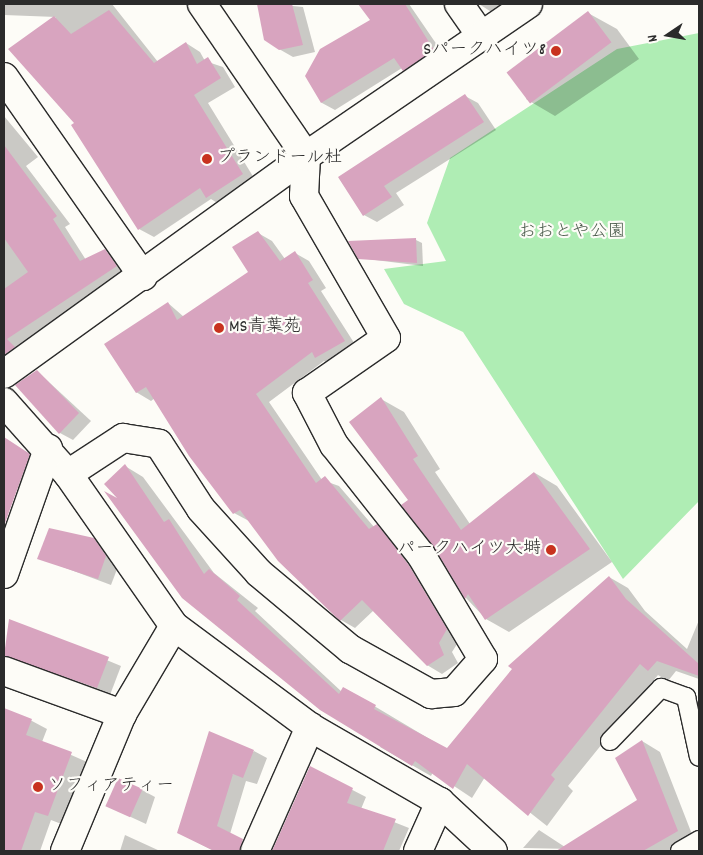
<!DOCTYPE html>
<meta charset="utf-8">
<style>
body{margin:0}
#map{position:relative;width:703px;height:855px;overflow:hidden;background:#fdfcf7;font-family:Dekko,"Klee One",sans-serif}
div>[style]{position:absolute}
.green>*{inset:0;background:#afedb4}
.shadow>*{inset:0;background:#0003}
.building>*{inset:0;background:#d8a4bf;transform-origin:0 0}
.roads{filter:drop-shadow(1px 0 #2b2b2b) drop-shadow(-1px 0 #2b2b2b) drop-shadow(0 1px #2b2b2b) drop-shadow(0 -1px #2b2b2b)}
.lane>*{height:18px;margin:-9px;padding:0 9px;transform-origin:9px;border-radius:9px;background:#fdfcf7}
.street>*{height:28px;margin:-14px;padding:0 14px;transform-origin:14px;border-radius:14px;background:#fdfcf7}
.dots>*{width:14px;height:14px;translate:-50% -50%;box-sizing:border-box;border:2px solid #fdfcf7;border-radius:50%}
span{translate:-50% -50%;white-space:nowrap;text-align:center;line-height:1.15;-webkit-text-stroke:4.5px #fdfcf7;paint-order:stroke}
.poi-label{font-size:18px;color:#2b2b2b}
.right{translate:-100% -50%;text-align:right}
.left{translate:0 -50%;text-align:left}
.park-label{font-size:18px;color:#4c5c4d}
.frame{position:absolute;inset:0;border:5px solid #2b2b2b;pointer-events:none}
.north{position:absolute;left:643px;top:10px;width:50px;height:50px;-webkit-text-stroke:4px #fdfcf7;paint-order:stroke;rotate:258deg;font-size:14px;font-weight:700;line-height:20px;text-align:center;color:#2b2b2b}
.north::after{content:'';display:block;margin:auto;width:18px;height:22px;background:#2b2b2b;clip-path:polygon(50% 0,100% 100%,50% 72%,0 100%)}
</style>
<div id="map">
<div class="green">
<i style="clip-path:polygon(699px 33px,699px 501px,623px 579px,463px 332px,404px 304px,384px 269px,446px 261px,427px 223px,450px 158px,617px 49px)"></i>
</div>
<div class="shadow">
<i style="clip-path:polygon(4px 4px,112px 4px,158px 62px,186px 43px,200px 52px,205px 61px,223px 67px,235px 87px,208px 103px,257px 183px,222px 206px,211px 199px,154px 237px,139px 229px,76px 124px,9px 49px,56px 17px,4px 15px)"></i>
<i style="clip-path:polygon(274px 4px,303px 7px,315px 52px,293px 57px,279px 49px,259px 7px)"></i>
<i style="clip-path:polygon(360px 4px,409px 4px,446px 58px,417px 77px,402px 68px,335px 110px,322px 103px,307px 76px,372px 20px)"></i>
<i style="clip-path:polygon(479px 4px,509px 4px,493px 13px)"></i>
<i style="clip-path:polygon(588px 13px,617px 29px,639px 59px,555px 116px,526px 99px)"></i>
<i style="clip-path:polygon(465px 96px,478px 103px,496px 130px,396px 193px,404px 205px,377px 222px,364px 215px,339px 178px)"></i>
<i style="clip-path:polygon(4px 116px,38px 157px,26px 166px,70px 224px,65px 227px,86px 260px,105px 251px,118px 258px,129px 273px,4px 366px)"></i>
<i style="clip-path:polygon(258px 233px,272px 241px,285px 259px,295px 253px,309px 261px,326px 288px,321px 291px,358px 349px,331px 365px,324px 361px,269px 402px,322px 480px,339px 486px,374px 527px,391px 534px,461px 638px,452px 652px,458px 663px,442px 674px,427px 665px,374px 610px,355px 628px,341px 620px,249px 521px,234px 513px,155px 398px,151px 401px,136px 392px,168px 303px,184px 317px,250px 273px)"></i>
<i style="clip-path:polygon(416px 240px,422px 243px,423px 266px,359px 258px)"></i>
<i style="clip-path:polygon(37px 371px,91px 421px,73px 440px,60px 433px)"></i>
<i style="clip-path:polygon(381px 399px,404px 412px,440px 469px,435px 472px,470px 524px,535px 473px,557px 486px,612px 562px,509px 632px,486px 619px,466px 598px,409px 501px)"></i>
<i style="clip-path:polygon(4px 440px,41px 462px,28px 492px,16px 488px,4px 524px)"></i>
<i style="clip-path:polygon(125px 466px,143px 477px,214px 573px,258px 608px,255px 611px,342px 692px,344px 688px,448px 750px,609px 577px,628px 588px,645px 611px,687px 649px,699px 620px,699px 679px,676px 671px,668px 681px,658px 675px,568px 786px,573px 791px,547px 826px,485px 777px,472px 798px,433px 772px,431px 776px,380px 747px,382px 744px,183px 597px,108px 494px,122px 502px)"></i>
<i style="clip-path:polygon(93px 539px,107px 547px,119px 564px,111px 585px,39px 558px)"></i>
<i style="clip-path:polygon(10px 620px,121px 666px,110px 695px,4px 660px)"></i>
<i style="clip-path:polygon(4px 709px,32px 721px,23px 740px,32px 721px,47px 729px,42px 742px,87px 762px,64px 825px,51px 820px,40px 851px,4px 851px)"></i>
<i style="clip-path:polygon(642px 741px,660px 752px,695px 842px,670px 851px,523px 848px,539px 830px,565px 847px,639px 800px)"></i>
<i style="clip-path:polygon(254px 751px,267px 758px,257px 784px,246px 781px,230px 834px,255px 851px,214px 851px,179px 833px)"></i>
<i style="clip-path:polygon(310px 768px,366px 797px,361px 809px,409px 828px,399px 851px,273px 851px)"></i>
<i style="clip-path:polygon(142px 790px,155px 797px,146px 824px,109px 807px)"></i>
<i style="clip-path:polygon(125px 835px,160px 851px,120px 851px)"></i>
</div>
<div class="building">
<i style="clip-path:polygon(257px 4px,292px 4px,303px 45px,279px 50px,264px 40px)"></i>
<i style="clip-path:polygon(358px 4px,405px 4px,434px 50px,403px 71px,394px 58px,321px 103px,305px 76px,320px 49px,370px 20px)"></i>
<i style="clip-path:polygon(109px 10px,154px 63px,186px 42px,197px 64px,208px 57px,221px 78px,194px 95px,243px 174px,206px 198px,200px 188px,138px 230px,71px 125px,74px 123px,8px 49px,54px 16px,71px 34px)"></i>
<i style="left:588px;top:11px;width:39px;height:102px;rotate:53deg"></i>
<i style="clip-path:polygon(465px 94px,484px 122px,384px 186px,392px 197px,363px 216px,338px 177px)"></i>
<i style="clip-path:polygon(4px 145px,57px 216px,53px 219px,80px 261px,105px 249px,117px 266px,7px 339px,15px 347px,4px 355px,4px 289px,28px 272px,4px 238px)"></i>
<i style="clip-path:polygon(258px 231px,280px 261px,295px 251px,313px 280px,308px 283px,345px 341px,315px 358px,312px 352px,256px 394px,316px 483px,325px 476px,369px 529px,377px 524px,408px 564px,447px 629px,439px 643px,444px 655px,427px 666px,362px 600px,340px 621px,278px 561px,240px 510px,233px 514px,189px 456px,146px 387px,136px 393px,104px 344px,168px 302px,177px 320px,248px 272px,232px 247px)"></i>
<i style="clip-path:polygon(416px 238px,417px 263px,358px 259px,348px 241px)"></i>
<i style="clip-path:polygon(37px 370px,79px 413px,59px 434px,15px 385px)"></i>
<i style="clip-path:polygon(381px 397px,418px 456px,413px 459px,461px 530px,534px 472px,590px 549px,485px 620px,468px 594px,465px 599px,434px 547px,401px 505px,408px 500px,349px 422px)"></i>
<i style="clip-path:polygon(4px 437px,30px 454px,4px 526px)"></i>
<i style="clip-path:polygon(125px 464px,164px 522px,169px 519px,204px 574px,209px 569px,240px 596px,237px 600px,339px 694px,343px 687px,376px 705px,374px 709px,447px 748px,512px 669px,508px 666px,609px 576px,626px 599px,699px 664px,699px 676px,657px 661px,648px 671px,640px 664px,551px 775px,555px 779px,528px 816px,467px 764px,453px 789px,415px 761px,412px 766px,320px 710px,182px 598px,104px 491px,117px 498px,104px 484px)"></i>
<i style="clip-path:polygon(49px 528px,94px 538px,106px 556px,98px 579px,37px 559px)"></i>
<i style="clip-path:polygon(9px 619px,109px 657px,97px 688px,4px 656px)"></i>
<i style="clip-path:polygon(4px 708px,32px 719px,26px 735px,72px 752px,48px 816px,35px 812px,21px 851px,4px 851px)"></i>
<i style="clip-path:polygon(209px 731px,254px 750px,243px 778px,233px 774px,217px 826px,243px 839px,240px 851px,214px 851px,177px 833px)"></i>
<i style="clip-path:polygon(642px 740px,678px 831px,643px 851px,556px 851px,637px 800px,615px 758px)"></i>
<i style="clip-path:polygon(310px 766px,353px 788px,347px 803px,396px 819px,383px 851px,272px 851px)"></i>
<i style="left:118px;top:778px;width:27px;height:31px;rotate:24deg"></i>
</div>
<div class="roads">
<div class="lane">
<i style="left:610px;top:741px;width:74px;rotate:-46.1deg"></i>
<i style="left:661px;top:688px;width:27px;rotate:20deg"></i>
<i style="left:686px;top:697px;width:61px;rotate:77.8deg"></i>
<i style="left:680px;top:851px;width:22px;rotate:-30deg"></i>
</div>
<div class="street">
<i style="left:459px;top:4px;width:39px;rotate:55deg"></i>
<i style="left:4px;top:77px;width:243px;rotate:55.1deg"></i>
<i style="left:4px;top:374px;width:372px;rotate:-35.8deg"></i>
<i style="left:306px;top:156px;width:269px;rotate:-34.4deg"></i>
<i style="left:4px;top:402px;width:96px;rotate:48.4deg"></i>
<i style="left:68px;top:474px;width:185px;rotate:55.1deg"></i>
<i style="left:174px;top:626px;width:169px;rotate:36.6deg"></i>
<i style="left:310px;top:727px;width:150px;rotate:30deg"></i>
<i style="left:440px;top:802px;width:72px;rotate:42.8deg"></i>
<i style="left:68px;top:474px;width:66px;rotate:-33.2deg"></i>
<i style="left:123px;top:438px;width:36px;rotate:9deg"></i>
<i style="left:159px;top:444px;width:77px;rotate:57.1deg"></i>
<i style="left:201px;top:509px;width:86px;rotate:47.8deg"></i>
<i style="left:259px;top:573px;width:119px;rotate:39.9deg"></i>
<i style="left:350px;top:649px;width:93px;rotate:29.1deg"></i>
<i style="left:431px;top:694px;width:23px;rotate:-5deg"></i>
<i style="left:454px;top:692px;width:44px;rotate:-48.7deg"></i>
<i style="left:483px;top:659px;width:121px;rotate:-120.8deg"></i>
<i style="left:421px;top:555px;width:140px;rotate:-128.3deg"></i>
<i style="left:334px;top:445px;width:59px;rotate:-117.4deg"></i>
<i style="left:307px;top:393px;width:96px;rotate:-34.8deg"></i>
<i style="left:386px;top:338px;width:164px;rotate:-120deg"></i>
<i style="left:304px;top:196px;width:40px;rotate:-87.1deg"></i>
<i style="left:306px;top:156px;width:184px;rotate:-124.4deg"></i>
<i style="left:4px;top:574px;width:133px;rotate:-70.6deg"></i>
<i style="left:4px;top:671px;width:126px;rotate:20deg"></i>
<i style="left:65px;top:851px;width:148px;rotate:-67.4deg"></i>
<i style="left:122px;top:714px;width:102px;rotate:-59.4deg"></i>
<i style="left:255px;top:851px;width:136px;rotate:-66.1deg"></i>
<i style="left:418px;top:851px;width:54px;rotate:-65.8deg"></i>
</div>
</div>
<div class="dots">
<i style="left:556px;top:51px;background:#c8321e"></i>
<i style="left:207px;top:159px;background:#c8321e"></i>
<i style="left:219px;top:328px;background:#c8321e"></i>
<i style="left:551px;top:550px;background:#c8321e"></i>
<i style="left:38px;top:787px;background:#c8321e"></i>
</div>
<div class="poi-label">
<span class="right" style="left:546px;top:51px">Sパークハイツ8</span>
<span class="left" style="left:217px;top:159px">プランドール杜</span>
<span class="left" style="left:229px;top:328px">MS青葉苑</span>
<span class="right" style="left:541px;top:550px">パークハイツ大塒</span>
<span class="left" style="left:48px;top:787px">ソフィアティー</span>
</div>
<div class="park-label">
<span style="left:572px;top:233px">おおとや公園</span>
</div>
<div class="frame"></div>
<div class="north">N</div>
</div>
